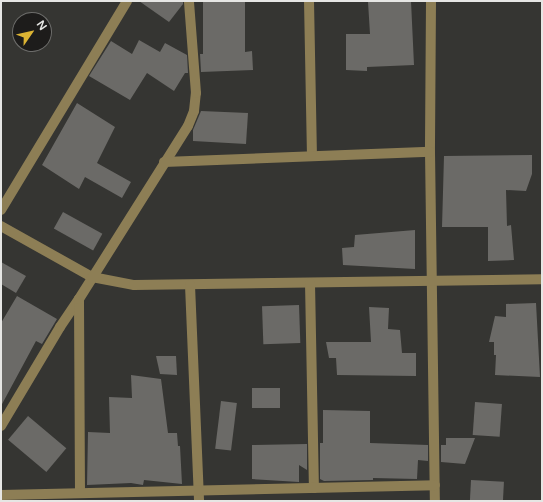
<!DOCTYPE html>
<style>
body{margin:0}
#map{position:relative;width:543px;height:502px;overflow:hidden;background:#353532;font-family:"Varela Round",sans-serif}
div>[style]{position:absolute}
.building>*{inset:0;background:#6b6a67;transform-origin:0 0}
.minor>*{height:10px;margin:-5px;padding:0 5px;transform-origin:5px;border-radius:5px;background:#8d7e55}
span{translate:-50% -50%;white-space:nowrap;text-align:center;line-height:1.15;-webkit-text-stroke:4px #1d1c1b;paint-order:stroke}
.frame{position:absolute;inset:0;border:2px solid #e6e6e4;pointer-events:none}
.north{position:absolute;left:12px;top:12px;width:40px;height:40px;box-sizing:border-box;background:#1d1c1b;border:1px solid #6d6d6b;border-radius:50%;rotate:56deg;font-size:11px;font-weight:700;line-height:16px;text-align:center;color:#e6e6e4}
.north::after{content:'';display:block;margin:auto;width:14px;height:18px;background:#dbb333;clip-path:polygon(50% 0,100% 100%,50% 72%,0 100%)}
</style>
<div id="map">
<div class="building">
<i style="clip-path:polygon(139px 1px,183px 1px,183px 4px,169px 22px)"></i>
<i style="clip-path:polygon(203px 1px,245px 1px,245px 52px,252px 51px,253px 70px,201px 72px,200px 54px,203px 54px)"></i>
<i style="clip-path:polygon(411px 1px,414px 65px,367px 67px,367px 71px,346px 70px,346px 34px,370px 34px,368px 2px)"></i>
<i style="clip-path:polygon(139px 40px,160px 52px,165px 43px,187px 55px,188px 73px,185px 73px,174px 91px,147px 73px,130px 100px,89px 76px,111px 41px,132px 54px)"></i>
<i style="clip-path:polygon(77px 103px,115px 127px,97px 163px,131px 182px,122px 198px,85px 177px,79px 189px,42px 165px)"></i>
<i style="clip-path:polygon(201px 111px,248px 113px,246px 144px,193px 141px,193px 130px)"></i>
<i style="clip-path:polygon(532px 155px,532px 174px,526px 191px,506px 190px,507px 226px,511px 225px,514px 260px,488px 261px,488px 227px,442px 227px,444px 156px)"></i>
<i style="left:63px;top:212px;width:45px;height:19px;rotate:29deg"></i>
<i style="clip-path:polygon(415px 230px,415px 269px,343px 265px,342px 248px,354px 247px,355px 235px)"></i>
<i style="clip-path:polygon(1px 262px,26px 276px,16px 293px,1px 284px)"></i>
<i style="clip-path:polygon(17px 296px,57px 319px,42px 344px,36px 341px,1px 406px,1px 323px)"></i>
<i style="clip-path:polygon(536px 303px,540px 377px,495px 375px,496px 355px,494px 355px,494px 342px,489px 342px,495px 316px,506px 317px,506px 304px)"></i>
<i style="left:299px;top:305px;width:38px;height:37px;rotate:88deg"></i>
<i style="clip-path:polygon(369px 307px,389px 308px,388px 329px,400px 330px,402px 353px,416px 353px,416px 376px,337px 375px,336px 358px,329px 358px,326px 342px,371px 342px)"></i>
<i style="clip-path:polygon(156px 356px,176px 356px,177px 375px,160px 374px)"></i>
<i style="clip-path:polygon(131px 375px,161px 379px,168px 433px,177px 433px,178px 446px,180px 446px,182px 484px,144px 480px,143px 485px,131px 483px,87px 485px,88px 432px,110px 433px,109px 397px,132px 398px)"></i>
<i style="left:280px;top:388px;width:20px;height:28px;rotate:90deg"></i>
<i style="left:221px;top:401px;width:16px;height:48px;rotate:7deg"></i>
<i style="left:475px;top:402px;width:27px;height:33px;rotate:4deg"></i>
<i style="clip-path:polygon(323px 410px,370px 411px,370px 443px,428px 445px,428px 461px,418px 460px,417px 479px,373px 478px,373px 480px,324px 481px,320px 479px,320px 443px,323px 443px)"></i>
<i style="left:28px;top:416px;width:50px;height:31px;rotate:40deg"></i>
<i style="clip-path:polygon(446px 438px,475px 438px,465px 464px,441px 462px,441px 445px,446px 445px)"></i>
<i style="clip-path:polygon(307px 444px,307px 470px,299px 465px,299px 482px,252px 479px,252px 445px)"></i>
<i style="left:471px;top:480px;width:33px;height:21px;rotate:3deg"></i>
</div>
<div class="minor">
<i style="left:309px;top:1px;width:155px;rotate:88.9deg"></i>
<i style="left:431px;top:1px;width:151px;rotate:90.4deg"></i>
<i style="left:430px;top:152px;width:349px;rotate:89.2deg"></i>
<i style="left:164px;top:162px;width:266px;rotate:-2.2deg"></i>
<i style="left:1px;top:210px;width:244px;rotate:-58.9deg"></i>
<i style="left:1px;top:226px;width:104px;rotate:29.3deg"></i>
<i style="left:92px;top:277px;width:43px;rotate:10.8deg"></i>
<i style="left:134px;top:285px;width:408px;rotate:-0.8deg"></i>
<i style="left:310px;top:283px;width:205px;rotate:88.9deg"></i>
<i style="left:190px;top:285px;width:216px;rotate:87.6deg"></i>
<i style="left:1px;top:426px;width:115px;rotate:-59.2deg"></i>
<i style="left:60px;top:327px;width:34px;rotate:-56deg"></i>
<i style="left:80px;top:493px;width:194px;rotate:-90.3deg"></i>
<i style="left:79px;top:299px;width:204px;rotate:-57.8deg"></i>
<i style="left:188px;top:126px;width:16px;rotate:-68deg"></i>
<i style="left:194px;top:111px;width:18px;rotate:-84deg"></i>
<i style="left:196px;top:93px;width:92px;rotate:-94.4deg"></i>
<i style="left:1px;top:495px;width:434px;rotate:-1.3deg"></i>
</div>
<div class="frame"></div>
<div class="north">N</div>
</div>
